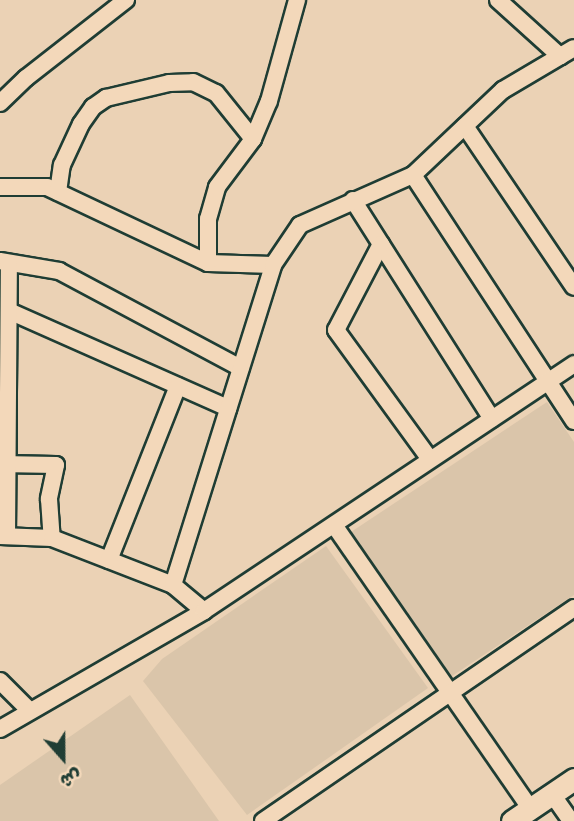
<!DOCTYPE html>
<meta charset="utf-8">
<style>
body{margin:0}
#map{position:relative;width:574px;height:821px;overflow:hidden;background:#ebd2b5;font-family:"Architects Daughter","Playpen Sans Arabic",sans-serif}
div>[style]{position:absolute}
.built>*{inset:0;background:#dac5aa}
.roads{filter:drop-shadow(2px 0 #1f3d34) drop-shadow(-2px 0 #1f3d34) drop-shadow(0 2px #1f3d34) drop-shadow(0 -2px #1f3d34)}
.minor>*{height:16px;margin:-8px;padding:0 8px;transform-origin:8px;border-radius:8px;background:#f3d8ba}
.secondary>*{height:21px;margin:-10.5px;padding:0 10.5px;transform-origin:10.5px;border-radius:10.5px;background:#f3d8ba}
span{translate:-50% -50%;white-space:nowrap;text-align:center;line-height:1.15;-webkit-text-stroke:6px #f3d8ba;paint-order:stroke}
.north{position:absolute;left:28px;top:723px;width:70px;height:70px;-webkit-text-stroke:5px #f3d8ba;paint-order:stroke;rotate:159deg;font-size:19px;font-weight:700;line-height:28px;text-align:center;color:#1f3d34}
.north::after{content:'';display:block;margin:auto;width:24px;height:32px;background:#1f3d34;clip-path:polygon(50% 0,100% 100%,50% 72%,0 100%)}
</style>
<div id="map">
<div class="built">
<i style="clip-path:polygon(547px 402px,574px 442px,574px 595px,449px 678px,351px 532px)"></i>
<i style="clip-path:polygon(326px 546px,428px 688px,247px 815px,143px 681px,162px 659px)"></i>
<i style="clip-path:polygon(130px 695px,219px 821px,0 821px,0 785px)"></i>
</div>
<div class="roads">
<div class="minor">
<i style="left:498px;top:0;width:84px;rotate:42.1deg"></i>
<i style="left:0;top:103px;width:36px;rotate:-44deg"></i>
<i style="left:26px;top:78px;width:127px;rotate:-38deg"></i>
<i style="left:465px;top:126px;width:194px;rotate:55.9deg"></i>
<i style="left:413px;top:175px;width:294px;rotate:56.8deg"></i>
<i style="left:0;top:187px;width:47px"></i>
<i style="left:47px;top:187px;width:178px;rotate:25.3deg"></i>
<i style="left:208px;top:263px;width:65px;rotate:1.8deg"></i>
<i style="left:58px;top:192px;width:27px;rotate:-82deg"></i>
<i style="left:62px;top:165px;width:45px;rotate:-65.1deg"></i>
<i style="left:81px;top:124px;width:21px;rotate:-55deg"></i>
<i style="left:93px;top:107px;width:16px;rotate:-35deg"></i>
<i style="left:106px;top:98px;width:65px;rotate:-13.4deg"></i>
<i style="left:169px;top:83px;width:24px;rotate:-2deg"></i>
<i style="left:193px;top:82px;width:25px;rotate:26deg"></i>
<i style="left:216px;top:93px;width:59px;rotate:51.2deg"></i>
<i style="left:353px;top:200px;width:259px;rotate:57.6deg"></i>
<i style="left:381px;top:244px;width:97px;rotate:117.6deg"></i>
<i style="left:336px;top:330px;width:158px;rotate:54deg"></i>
<i style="left:0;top:261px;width:60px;rotate:9.6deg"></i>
<i style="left:59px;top:271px;width:206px;rotate:28.1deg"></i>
<i style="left:208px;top:263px;width:44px;rotate:-90deg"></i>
<i style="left:208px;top:219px;width:33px;rotate:-74deg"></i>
<i style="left:217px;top:187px;width:60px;rotate:-53.1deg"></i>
<i style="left:253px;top:139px;width:41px;rotate:-67.2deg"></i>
<i style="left:269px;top:101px;width:105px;rotate:-74.5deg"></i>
<i style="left:9px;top:311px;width:240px;rotate:23.9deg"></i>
<i style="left:0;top:464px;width:56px;rotate:1deg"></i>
<i style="left:56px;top:465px;width:35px;rotate:102deg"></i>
<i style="left:49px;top:499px;width:39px;rotate:86deg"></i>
<i style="left:334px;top:525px;width:346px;rotate:55.3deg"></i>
<i style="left:0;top:536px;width:52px;rotate:2.2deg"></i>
<i style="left:52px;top:538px;width:130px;rotate:21.2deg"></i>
<i style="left:7px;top:536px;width:273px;rotate:-89.6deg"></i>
<i style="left:109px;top:560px;width:187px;rotate:-68.4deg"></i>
<i style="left:204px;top:611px;width:40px;rotate:-140deg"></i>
<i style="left:173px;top:585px;width:335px;rotate:-72.6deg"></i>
<i style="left:273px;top:265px;width:48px;rotate:-56deg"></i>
<i style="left:300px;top:225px;width:124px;rotate:-23.9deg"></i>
<i style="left:413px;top:175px;width:124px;rotate:-43.4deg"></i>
<i style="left:503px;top:90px;width:82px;rotate:-30.6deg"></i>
<i style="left:0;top:681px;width:42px;rotate:45deg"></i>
<i style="left:0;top:729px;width:236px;rotate:-30deg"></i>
<i style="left:204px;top:611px;width:445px;rotate:-33.7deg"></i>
<i style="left:552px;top:794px;width:33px;rotate:55deg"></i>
<i style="left:263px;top:821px;width:377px;rotate:-34.4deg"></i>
</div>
<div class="secondary">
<i style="left:512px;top:821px;width:75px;rotate:-34.1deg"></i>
</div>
</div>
<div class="north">ش</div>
</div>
